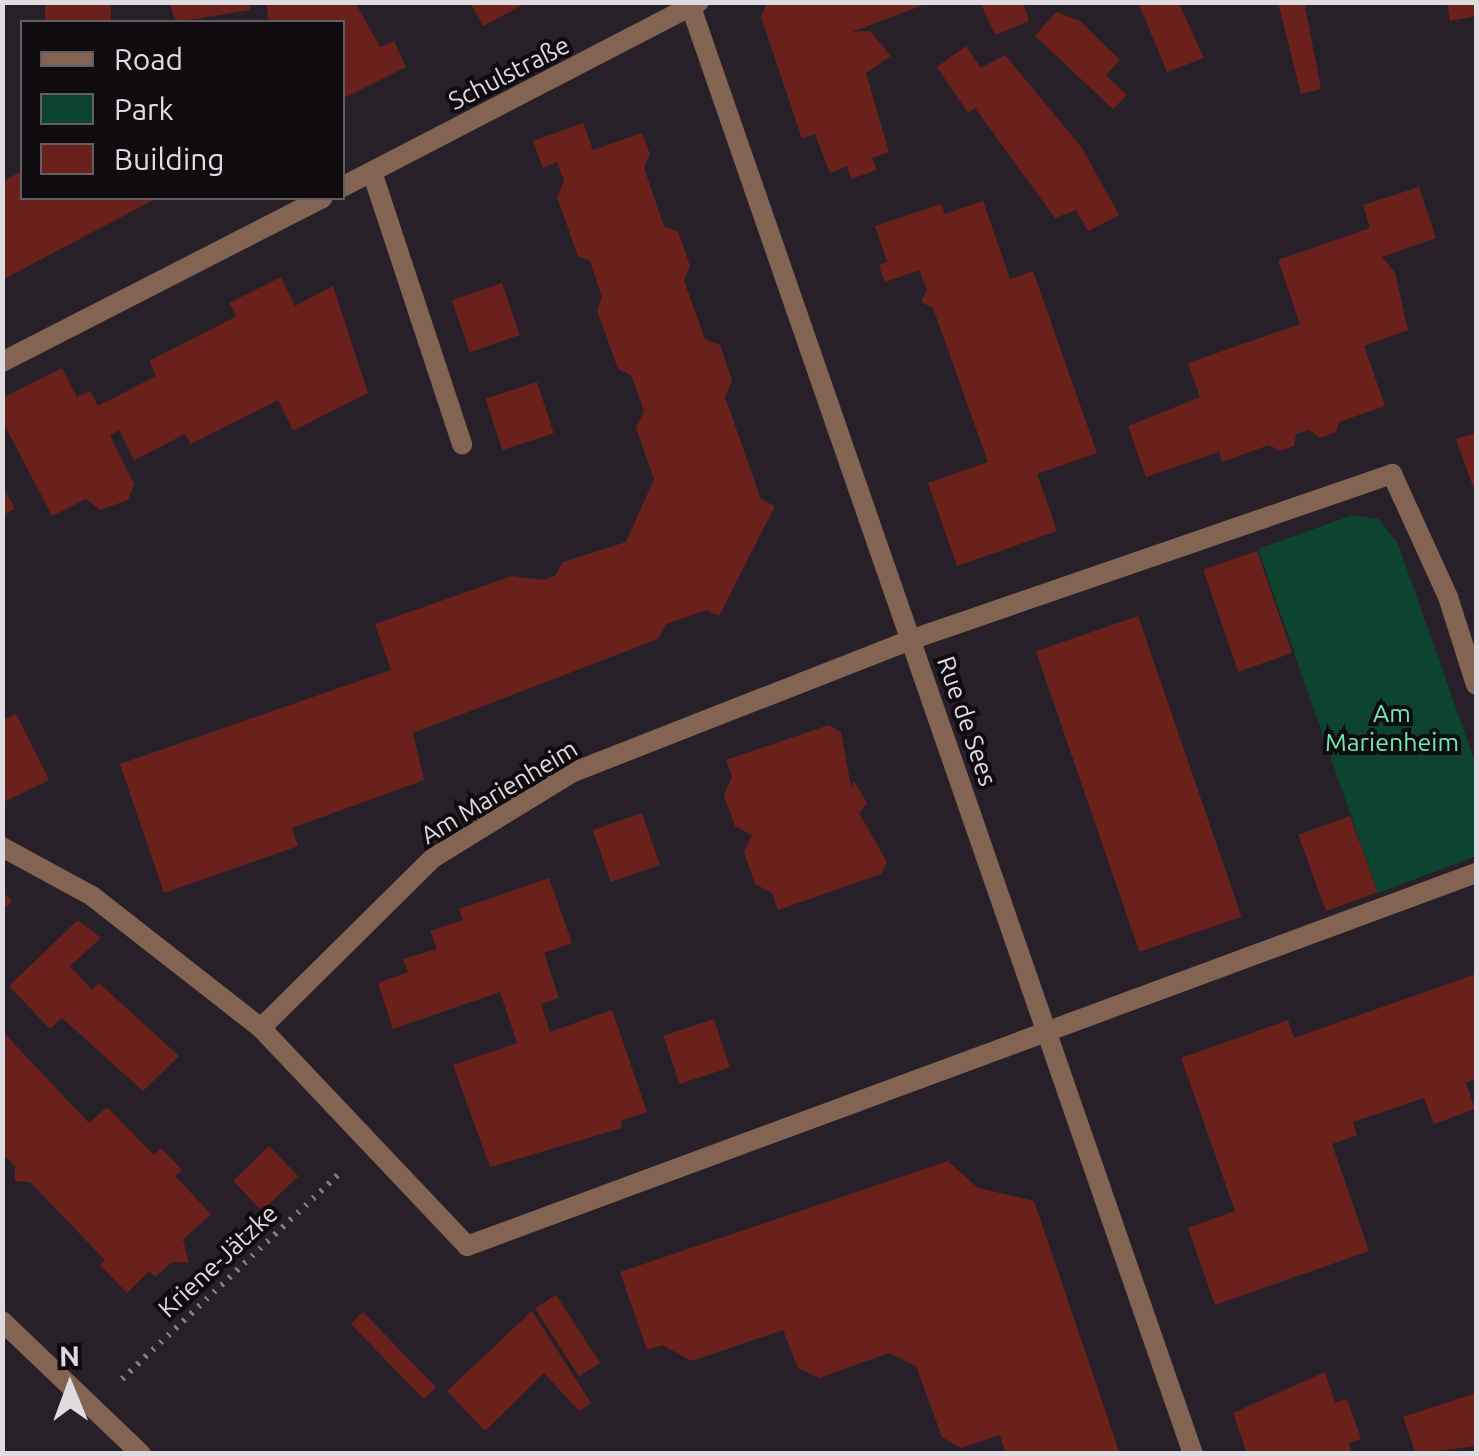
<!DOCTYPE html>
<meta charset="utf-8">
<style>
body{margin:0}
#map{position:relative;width:1479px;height:1456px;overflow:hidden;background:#282029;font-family:Ubuntu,sans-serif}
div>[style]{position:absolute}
.green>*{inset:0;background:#0c442f}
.building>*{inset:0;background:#6a211b;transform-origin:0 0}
.path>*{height:6px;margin-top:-3px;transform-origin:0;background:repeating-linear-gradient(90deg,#827b83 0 2.5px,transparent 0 10.5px)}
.lane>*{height:20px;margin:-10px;padding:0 10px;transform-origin:10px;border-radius:10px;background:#836453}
.street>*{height:20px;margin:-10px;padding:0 10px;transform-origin:10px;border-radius:10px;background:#836453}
span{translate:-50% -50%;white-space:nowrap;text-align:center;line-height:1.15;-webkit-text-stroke:8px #0f0b0f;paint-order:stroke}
.street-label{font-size:25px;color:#e0dbe1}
.park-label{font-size:25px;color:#70e9b3}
.frame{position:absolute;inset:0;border:5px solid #e0dbe1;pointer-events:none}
.legend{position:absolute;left:20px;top:20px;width:325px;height:180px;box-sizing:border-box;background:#0f0b0f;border:2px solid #635e63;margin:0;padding:12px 18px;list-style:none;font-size:30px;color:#e0dbe1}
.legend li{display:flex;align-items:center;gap:20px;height:50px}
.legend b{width:50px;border:2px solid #635e63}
.north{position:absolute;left:20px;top:1336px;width:100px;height:100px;-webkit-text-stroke:8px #0f0b0f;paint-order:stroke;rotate:359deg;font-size:28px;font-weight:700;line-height:40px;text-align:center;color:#e0dbe1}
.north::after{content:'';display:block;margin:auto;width:35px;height:45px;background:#e0dbe1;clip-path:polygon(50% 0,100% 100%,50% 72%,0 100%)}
</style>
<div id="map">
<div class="green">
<i style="clip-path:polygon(1353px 515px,1379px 519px,1398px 544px,1476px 765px,1476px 856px,1378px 893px,1258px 549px)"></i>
</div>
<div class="building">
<i style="left:45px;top:2px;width:66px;height:20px"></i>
<i style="clip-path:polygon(169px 2px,250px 2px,250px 10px,176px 22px)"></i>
<i style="clip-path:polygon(266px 2px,355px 2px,380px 47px,394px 41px,406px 67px,342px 99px,342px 22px,269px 22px)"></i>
<i style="clip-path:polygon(470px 2px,528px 2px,483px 26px)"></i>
<i style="clip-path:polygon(767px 2px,931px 2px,852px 32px,870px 31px,891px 56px,866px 73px,889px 152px,872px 158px,877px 170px,851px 179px,847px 166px,830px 173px,815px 134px,802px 139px,761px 17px)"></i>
<i style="clip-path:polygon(980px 2px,1023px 2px,1029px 21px,995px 35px)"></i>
<i style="clip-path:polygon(1138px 2px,1178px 2px,1204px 58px,1167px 72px)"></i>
<i style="clip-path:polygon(1278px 2px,1304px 2px,1321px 89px,1301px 94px)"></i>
<i style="clip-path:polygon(1447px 2px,1475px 2px,1476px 16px,1450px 21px)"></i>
<i style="clip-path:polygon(1056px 12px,1080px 21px,1120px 60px,1106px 75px,1127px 95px,1113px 109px,1035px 36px)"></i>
<i style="clip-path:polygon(966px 46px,981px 68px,1005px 55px,1082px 148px,1119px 215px,1088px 231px,1076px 210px,1055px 218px,975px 108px,968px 113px,937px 67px)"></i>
<i style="clip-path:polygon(583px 123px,593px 150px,642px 133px,650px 154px,644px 168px,664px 226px,678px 232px,684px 248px,690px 266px,684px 281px,705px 339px,720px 345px,732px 380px,725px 397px,761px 499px,775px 506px,719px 616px,707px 610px,666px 624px,658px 639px,413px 733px,424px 780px,292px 828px,298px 846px,164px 893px,120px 764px,391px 670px,375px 624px,512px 576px,543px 580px,555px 576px,563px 562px,626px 542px,654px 479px,636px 428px,644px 411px,631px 375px,618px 369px,597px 310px,602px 297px,590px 261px,578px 256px,557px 197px,564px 181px,557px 162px,543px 168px,533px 141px)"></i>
<i style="clip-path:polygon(22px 171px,22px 198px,157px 198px,2px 280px,2px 182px)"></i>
<i style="clip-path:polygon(1419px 187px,1436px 238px,1382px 257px,1395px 272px,1408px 330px,1364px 346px,1385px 406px,1339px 422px,1336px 432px,1320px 438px,1309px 430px,1296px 434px,1294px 446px,1280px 451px,1269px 445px,1222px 462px,1219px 452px,1146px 477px,1128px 426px,1200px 397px,1188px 363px,1300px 324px,1278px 260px,1370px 228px,1363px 205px)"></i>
<i style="clip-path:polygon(983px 201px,1010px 279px,1033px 271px,1097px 453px,1037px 474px,1057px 531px,957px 566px,928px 483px,988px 462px,933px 308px,921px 302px,927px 290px,919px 270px,885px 282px,879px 265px,887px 262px,875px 226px,941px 204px,945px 214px)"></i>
<i style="clip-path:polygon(281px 277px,295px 306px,333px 286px,368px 393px,293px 431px,278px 400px,191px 444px,185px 434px,134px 460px,119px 430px,110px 436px,134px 484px,128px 500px,100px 510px,86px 499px,52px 516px,2px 420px,2px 398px,62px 368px,77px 397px,90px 391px,98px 406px,156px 376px,149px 361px,237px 316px,229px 303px)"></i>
<i style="left:502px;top:283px;width:55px;height:53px;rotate:71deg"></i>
<i style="left:537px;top:382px;width:54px;height:54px;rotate:72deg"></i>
<i style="clip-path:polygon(1476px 433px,1476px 495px,1456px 439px)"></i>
<i style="clip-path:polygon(2px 485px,15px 509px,2px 515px)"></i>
<i style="left:1257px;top:551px;width:108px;height:57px;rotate:71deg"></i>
<i style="left:1138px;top:616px;width:318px;height:108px;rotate:71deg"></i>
<i style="clip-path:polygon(16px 714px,49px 780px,2px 803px,2px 721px)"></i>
<i style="clip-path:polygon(829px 725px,841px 732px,851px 787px,854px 781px,867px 803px,859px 813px,887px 862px,881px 874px,778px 910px,772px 893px,755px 884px,744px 852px,752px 835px,735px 826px,724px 795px,732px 777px,726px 760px)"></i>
<i style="left:642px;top:813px;width:55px;height:52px;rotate:71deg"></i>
<i style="left:1350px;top:816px;width:81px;height:55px;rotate:70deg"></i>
<i style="clip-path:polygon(549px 878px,572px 943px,544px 953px,559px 998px,541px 1004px,550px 1032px,612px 1010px,647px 1112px,620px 1121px,622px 1128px,490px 1167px,453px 1065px,517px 1043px,500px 992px,393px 1029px,378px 983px,408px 972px,403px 959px,437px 949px,430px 931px,463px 920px,459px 909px)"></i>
<i style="clip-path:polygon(2px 891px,12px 901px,2px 911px)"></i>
<i style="clip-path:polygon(78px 920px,101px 938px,70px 966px,92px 990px,99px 983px,179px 1056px,143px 1091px,62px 1018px,50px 1029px,9px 986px)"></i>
<i style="clip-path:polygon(1476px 974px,1476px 1079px,1466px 1083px,1475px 1109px,1434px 1124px,1424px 1098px,1353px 1122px,1357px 1135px,1332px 1144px,1369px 1251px,1215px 1305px,1188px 1228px,1235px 1211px,1181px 1058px,1288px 1020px,1294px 1038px)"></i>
<i style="left:714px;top:1019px;width:51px;height:53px;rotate:72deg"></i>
<i style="clip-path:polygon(2px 1031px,89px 1123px,107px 1107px,154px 1155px,161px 1148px,182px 1170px,175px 1176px,211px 1214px,183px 1240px,189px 1263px,172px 1262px,155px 1277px,149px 1271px,127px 1293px,100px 1265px,105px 1260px,30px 1182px,15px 1181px,15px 1166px,2px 1153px)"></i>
<i style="left:269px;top:1146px;width:42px;height:50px;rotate:46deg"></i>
<i style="clip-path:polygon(948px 1161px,978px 1188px,1034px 1201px,1120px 1454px,1006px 1454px,1000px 1435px,961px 1448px,942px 1437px,916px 1366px,889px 1353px,819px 1378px,798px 1368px,783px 1330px,692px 1361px,662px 1345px,647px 1350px,620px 1272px)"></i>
<i style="left:556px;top:1295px;width:81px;height:25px;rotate:57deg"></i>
<i style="clip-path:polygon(532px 1311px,591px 1403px,579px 1411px,544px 1373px,485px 1431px,447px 1391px)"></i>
<i style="left:363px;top:1312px;width:105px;height:17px;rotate:46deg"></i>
<i style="clip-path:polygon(1325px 1372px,1335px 1403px,1347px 1399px,1361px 1439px,1349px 1443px,1352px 1454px,1247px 1454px,1233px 1413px)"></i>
<i style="clip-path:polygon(1476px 1393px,1476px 1446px,1416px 1454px,1403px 1417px)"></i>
</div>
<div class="path">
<i style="left:122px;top:1379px;width:303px;rotate:-43.4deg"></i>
</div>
<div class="lane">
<i style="left:372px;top:172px;width:287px;rotate:71.7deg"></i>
</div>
<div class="street">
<i style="left:691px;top:7px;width:1532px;rotate:70.87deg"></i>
<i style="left:342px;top:187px;width:402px;rotate:-27.4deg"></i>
<i style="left:2px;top:362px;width:360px;rotate:-27.1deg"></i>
<i style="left:2px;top:847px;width:102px;rotate:28.6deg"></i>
<i style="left:92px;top:896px;width:214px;rotate:38deg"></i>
<i style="left:261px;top:1028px;width:300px;rotate:46.6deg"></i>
<i style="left:467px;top:1246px;width:1076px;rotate:-20.29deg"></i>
<i style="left:261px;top:1028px;width:242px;rotate:-44.7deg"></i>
<i style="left:433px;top:858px;width:162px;rotate:-31.6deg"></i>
<i style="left:571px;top:773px;width:367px;rotate:-21.4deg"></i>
<i style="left:913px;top:639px;width:507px;rotate:-19.01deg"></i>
<i style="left:1392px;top:474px;width:135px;rotate:65.5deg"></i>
<i style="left:1448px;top:597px;width:92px;rotate:72.3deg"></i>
<i style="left:2px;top:1321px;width:192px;rotate:43.7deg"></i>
</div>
<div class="street-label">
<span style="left:509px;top:73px;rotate:-27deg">Schulstraße</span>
<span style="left:967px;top:721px;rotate:71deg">Rue de Sees</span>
<span style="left:499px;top:792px;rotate:-31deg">Am Marienheim</span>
<span style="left:218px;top:1261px;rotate:-43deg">Kriene-Jätzke</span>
</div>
<div class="park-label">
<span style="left:1392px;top:728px">Am<br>Marienheim</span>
</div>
<div class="frame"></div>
<ul class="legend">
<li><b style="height:12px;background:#836453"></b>Road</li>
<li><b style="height:28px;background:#0c442f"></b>Park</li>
<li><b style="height:28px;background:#6a211b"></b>Building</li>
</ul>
<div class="north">N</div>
</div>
